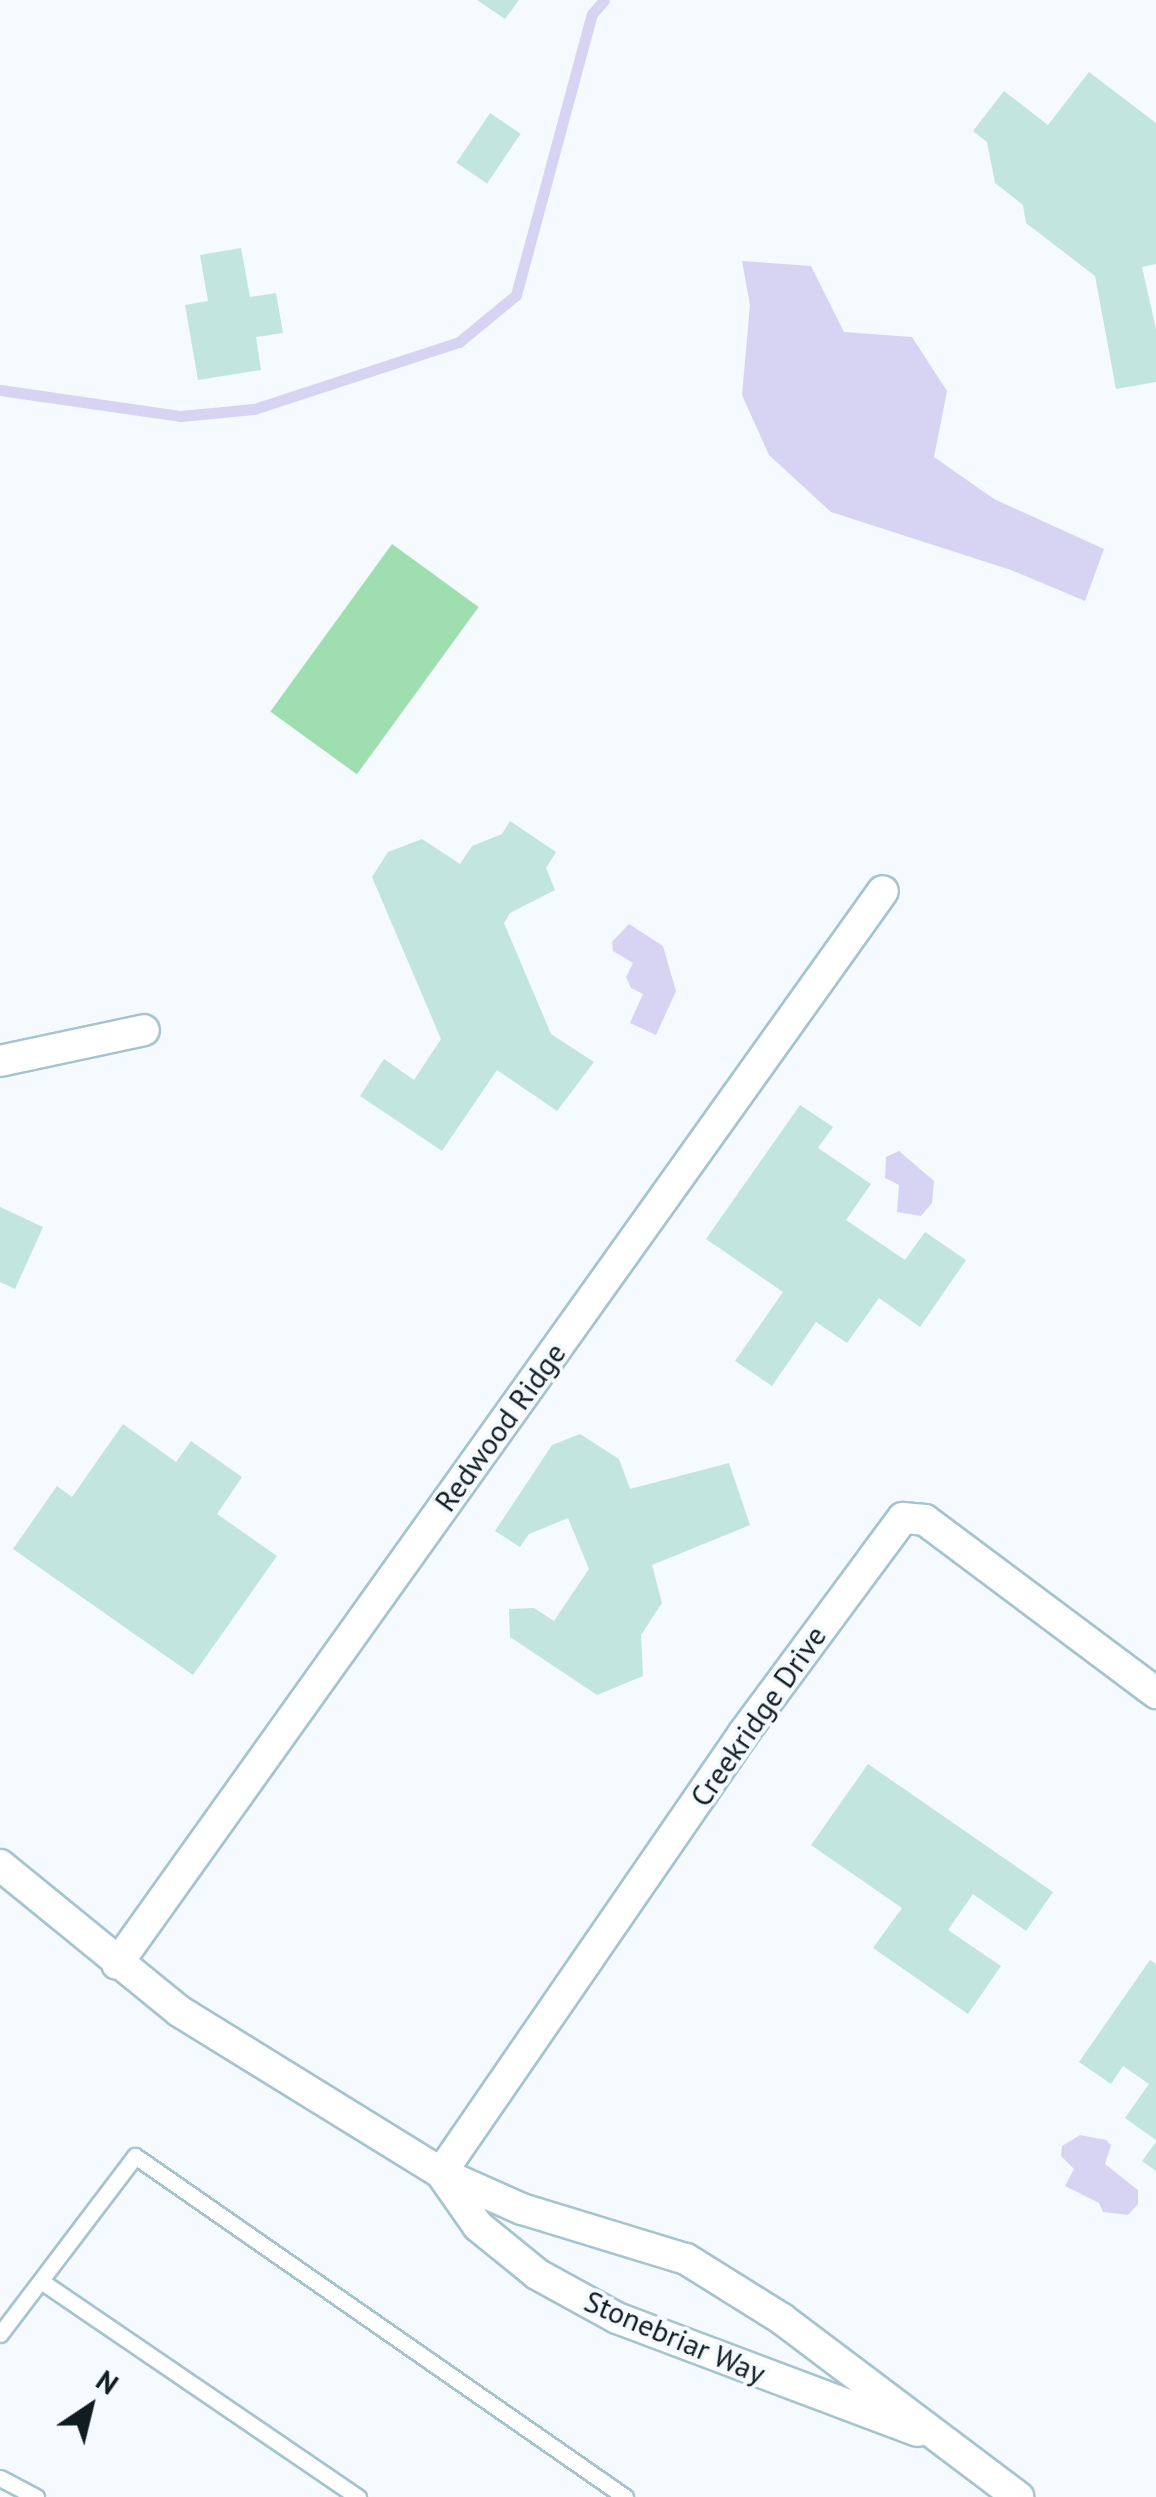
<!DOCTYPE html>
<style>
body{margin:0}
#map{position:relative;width:1156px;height:2497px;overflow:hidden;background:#f4fafd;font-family:"PT Sans",sans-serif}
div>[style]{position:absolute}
.green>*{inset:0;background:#9fdeaf;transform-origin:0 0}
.water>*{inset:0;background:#d6d3f3}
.stream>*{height:11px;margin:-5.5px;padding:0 5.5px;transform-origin:5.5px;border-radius:5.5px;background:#d6d3f3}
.building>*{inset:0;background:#c2e5e0;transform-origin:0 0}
.roads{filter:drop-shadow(2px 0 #a5c4cf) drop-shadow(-2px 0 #a5c4cf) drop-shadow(0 2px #a5c4cf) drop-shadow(0 -2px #a5c4cf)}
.service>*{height:15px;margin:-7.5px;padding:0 7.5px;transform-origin:7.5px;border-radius:7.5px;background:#fff}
.minor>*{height:30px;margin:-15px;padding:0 15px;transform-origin:15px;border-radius:15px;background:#fff}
span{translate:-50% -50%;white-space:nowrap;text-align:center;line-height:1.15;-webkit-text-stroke:8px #f4fafd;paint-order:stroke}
.street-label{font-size:30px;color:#101c20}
.north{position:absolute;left:40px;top:2357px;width:100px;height:100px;-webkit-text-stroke:8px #f4fafd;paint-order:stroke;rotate:35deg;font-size:28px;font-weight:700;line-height:40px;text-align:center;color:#101c20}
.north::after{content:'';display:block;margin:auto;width:35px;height:45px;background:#101c20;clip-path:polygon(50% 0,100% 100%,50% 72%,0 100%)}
</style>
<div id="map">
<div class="green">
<i style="left:392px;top:544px;width:107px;height:207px;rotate:36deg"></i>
</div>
<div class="water">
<i style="clip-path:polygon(742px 261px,811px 266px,844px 332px,912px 337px,947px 391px,934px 457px,994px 499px,1104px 549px,1085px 601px,1011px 570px,831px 512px,769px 455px,742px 395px,750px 305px)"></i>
<i style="clip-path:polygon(629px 924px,663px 946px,676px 991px,656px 1035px,630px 1023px,643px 994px,631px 988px,626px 977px,633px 963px,613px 951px,612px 942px)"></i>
<i style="clip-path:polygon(899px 1151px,934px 1181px,932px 1203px,921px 1216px,897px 1212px,899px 1185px,885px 1178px,886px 1157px)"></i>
<i style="clip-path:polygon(1080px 2135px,1106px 2140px,1111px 2145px,1105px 2164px,1138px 2190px,1138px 2204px,1128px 2215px,1103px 2212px,1099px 2203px,1065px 2186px,1074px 2169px,1061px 2156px,1062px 2146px)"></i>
</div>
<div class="stream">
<i style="left:0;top:390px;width:183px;rotate:8.2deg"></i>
<i style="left:181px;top:416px;width:73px;rotate:-5.5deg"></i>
<i style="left:254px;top:409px;width:216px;rotate:-18.1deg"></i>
<i style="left:459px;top:342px;width:74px;rotate:-39.5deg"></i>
<i style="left:516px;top:295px;width:291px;rotate:-74.9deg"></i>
<i style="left:592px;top:14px;width:18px;rotate:-49deg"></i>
</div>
<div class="building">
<i style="clip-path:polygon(477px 0,519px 0,505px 19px)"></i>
<i style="clip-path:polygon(1089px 72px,1156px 123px,1156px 264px,1142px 267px,1156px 329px,1156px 382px,1116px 389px,1095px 276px,1026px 223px,1023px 205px,995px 183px,987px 142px,973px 131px,1004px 91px,1048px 125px)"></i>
<i style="left:490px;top:113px;width:37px;height:60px;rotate:34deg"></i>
<i style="clip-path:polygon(241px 248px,250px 297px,276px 293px,283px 333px,256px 337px,261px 370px,198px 380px,185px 305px,208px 301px,200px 255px)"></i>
<i style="clip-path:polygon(510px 821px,556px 852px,546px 868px,555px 890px,510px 913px,504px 923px,551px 1034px,594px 1062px,557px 1111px,497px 1070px,442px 1151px,360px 1096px,384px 1059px,414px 1080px,441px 1039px,372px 877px,388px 852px,422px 839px,460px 864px,472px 846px,502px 834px)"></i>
<i style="clip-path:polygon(800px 1105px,833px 1127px,818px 1148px,871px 1184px,846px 1220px,905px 1260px,925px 1232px,966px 1260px,920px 1327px,879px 1298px,847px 1343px,816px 1322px,772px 1386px,735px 1361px,783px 1292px,706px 1239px)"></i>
<i style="clip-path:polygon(0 1207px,43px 1227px,15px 1289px,0 1282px)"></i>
<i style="clip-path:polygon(123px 1424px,176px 1462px,191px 1441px,242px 1477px,217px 1514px,277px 1556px,193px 1675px,13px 1549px,57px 1486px,72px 1497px)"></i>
<i style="clip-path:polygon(580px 1434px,619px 1459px,630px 1489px,729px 1463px,750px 1525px,652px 1565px,662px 1603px,641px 1635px,643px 1676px,597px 1695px,510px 1637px,509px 1609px,534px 1608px,554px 1621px,589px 1569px,568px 1518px,529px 1534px,520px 1547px,495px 1531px,552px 1445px)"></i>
<i style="clip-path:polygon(868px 1764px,1053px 1892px,1026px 1931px,973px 1894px,948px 1930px,1001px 1966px,968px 2014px,873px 1948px,902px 1908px,811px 1845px)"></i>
<i style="clip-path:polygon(1150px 1960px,1156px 1964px,1156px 2140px,1125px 2118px,1149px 2084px,1123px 2066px,1111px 2084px,1079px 2062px)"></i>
<i style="clip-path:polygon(1156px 2142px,1156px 2171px,1142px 2161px)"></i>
</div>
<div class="roads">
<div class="service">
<i style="left:41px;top:2281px;width:384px;rotate:34.3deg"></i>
<i style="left:0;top:2334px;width:223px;rotate:-52.8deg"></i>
<i style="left:135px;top:2156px;width:597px;rotate:34.83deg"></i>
<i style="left:0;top:2478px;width:41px;rotate:27.8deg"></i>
</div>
<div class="minor">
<i style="left:0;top:1061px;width:147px;rotate:-12.1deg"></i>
<i style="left:0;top:1865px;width:231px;rotate:39.2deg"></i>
<i style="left:179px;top:2011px;width:308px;rotate:31.7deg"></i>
<i style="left:441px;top:2173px;width:89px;rotate:24deg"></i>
<i style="left:522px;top:2209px;width:171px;rotate:17deg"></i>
<i style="left:686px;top:2259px;width:113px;rotate:32deg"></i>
<i style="left:782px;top:2319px;width:296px;rotate:37deg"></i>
<i style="left:117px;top:1964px;width:1318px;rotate:-54.48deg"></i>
<i style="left:441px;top:2173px;width:533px;rotate:-55.47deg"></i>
<i style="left:743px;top:1734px;width:269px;rotate:-53.5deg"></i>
<i style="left:903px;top:1518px;width:22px;rotate:5deg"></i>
<i style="left:925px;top:1520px;width:289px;rotate:36.8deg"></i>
<i style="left:443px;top:2176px;width:61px;rotate:55deg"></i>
<i style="left:478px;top:2226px;width:76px;rotate:39.1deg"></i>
<i style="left:537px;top:2274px;width:91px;rotate:28.8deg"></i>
<i style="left:617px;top:2318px;width:321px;rotate:20.6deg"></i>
</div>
</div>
<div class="street-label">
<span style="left:500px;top:1427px;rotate:-54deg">Redwood Ridge</span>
<span style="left:758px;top:1716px;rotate:-55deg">Creekridge Drive</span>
<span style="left:675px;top:2337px;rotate:23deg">Stonebriar Way</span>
</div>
<div class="north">N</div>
</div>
